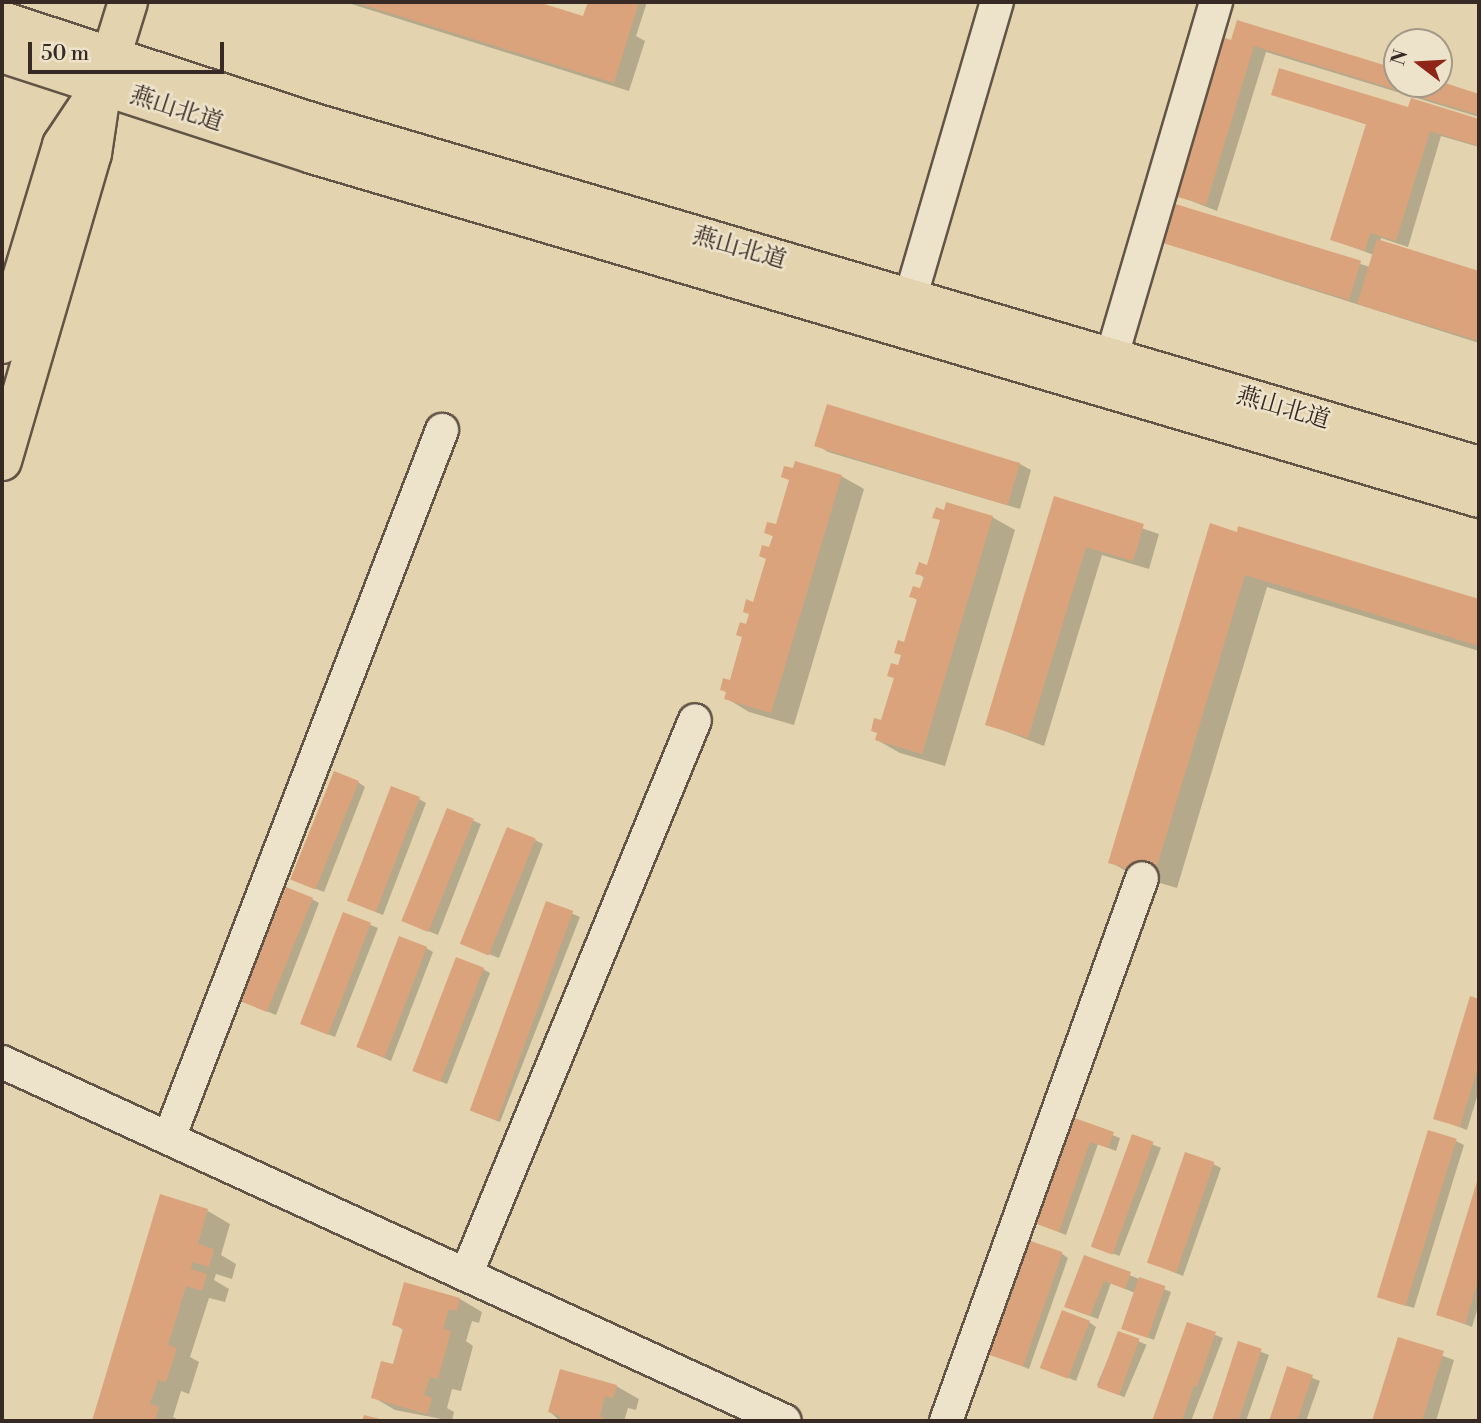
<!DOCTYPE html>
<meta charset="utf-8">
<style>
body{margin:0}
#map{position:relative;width:1481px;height:1423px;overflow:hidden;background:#e3d4af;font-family:"Libre Bodoni","Noto Serif SC",serif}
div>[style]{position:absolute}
.shadow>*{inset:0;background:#0003;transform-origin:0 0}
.building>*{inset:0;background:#dba37c;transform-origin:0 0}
.roads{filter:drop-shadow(2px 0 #625446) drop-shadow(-2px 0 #625446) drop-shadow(0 2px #625446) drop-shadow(0 -2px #625446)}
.minor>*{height:32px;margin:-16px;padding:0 16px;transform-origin:16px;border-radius:16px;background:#ede3cb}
.major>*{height:38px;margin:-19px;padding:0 19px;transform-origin:19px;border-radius:19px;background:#e3d4af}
span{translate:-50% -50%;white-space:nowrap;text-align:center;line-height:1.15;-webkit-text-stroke:5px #ede3cb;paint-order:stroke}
.street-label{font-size:24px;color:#372923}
.frame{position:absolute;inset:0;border:4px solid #372923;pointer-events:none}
.north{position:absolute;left:1383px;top:28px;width:70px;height:70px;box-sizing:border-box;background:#ede3cb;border:2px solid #a49988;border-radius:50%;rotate:287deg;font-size:19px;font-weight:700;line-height:28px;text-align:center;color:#372923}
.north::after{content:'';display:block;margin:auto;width:24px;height:32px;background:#8f2418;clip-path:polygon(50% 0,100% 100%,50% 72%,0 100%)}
.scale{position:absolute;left:28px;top:42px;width:196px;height:32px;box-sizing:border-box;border:4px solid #372923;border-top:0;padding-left:9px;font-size:21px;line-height:24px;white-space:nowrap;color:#372923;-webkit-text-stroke:5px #ede3cb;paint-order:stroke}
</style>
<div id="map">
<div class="shadow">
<i style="clip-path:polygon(345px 2px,531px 2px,591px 20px,585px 15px,590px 2px,647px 2px,636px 36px,645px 41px,629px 91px)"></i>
<i style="clip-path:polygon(1223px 39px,1397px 70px,1397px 84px,1439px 83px,1479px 95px,1479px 117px,1266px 52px,1217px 211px,1176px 195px)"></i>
<i style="clip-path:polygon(1273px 94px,1409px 109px,1412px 101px,1479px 121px,1479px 147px,1441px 136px,1408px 247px,1381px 238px,1380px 242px,1479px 272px,1479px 343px,1159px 241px,1170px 204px,1370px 267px,1374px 255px,1333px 240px,1368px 125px)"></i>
<i style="clip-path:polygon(828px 407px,1020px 464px,1031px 470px,1020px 509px,828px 452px,817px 445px)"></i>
<i style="clip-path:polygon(841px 476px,864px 489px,794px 725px,749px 712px,726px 698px,774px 537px,766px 532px)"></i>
<i style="clip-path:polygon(1055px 499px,1159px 534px,1149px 569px,1102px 555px,1044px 746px,987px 724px)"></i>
<i style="clip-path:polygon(935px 517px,992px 517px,1015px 530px,945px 766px,900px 753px,877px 740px,895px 679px,889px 675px,899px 667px,919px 601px,912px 597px,922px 591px,925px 578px,917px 573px,928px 567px,942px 521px)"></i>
<i style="clip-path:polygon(1240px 529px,1479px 601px,1479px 651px,1267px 587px,1177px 888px,1133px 875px,1110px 862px)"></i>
<i style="clip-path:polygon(358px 782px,365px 787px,324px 892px,301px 883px)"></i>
<i style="clip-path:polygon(419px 799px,426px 803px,383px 915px,356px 904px)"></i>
<i style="clip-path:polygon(449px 810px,481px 824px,438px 935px,413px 925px)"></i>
<i style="clip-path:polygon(535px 840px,543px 844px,499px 958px,470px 947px)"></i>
<i style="clip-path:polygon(312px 899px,319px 903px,276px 1015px,251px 1005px)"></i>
<i style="clip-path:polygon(547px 903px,580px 917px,500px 1122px,474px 1112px)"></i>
<i style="clip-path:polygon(344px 914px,378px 928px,335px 1037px,309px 1027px)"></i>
<i style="clip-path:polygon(426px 948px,433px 952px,391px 1061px,358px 1047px)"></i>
<i style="clip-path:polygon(483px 969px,490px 973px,447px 1084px,421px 1074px)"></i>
<i style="clip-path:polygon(1471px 998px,1479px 1001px,1479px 1090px,1467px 1130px,1435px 1118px)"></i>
<i style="clip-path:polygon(1070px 1119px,1120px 1138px,1116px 1151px,1098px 1144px,1066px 1235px,1033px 1222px)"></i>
<i style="left:1133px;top:1137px;width:30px;height:116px;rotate:21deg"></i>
<i style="clip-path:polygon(1456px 1141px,1464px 1145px,1414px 1308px,1387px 1300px,1379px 1296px)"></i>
<i style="clip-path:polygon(1213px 1164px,1221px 1168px,1183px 1276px,1149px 1262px)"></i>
<i style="clip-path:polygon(1479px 1179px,1479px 1304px,1472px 1327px,1438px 1314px)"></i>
<i style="clip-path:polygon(161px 1196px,208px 1211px,230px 1224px,221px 1255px,236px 1264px,232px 1279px,216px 1274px,214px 1280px,229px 1289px,225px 1302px,209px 1298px,190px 1357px,199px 1362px,189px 1394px,181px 1391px,173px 1417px,181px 1421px,94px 1421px)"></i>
<i style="clip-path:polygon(1061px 1253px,1068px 1258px,1029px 1369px,981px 1350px)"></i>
<i style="clip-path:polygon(1085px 1257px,1171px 1292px,1154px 1340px,1123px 1328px,1135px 1293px,1111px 1283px,1098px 1319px,1074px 1310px)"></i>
<i style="clip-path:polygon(460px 1299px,482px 1312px,479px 1323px,472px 1321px,466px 1341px,473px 1346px,461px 1391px,452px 1389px,447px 1408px,454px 1412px,452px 1421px,395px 1410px,373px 1397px,395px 1366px,405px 1331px,394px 1324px)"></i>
<i style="clip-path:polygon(1089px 1322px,1096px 1327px,1076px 1381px,1043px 1367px)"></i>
<i style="clip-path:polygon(1188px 1324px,1223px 1338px,1191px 1421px,1154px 1421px)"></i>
<i style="left:1119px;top:1333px;width:30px;height:57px;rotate:23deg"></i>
<i style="clip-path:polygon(1399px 1340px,1454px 1360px,1436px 1421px,1374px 1421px)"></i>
<i style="clip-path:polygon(1239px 1343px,1269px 1355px,1246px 1421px,1212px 1421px)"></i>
<i style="clip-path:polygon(1288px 1368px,1320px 1381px,1306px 1421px,1270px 1421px)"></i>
<i style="clip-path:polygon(616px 1386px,639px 1399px,636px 1410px,628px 1408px,624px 1421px,560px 1421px,550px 1412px)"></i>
</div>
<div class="building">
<i style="clip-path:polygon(354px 2px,538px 2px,583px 16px,588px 2px,639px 2px,614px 83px)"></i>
<i style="clip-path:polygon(1237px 20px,1397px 69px,1397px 84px,1439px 81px,1479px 94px,1479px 115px,1254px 46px,1206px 205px,1174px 196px,1222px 37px,1231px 40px)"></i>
<i style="clip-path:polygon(1279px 68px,1408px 107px,1411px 98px,1479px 119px,1479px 146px,1430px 131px,1396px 241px,1370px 233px,1365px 251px,1330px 240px,1366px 124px,1271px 95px)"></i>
<i style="left:1169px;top:202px;width:201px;height:41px;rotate:17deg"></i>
<i style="clip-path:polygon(1377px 239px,1479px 271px,1479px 341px,1357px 304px)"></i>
<i style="left:827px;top:404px;width:202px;height:44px;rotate:17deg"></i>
<i style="clip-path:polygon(795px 461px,842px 475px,771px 713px,724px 699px,726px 692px,720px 690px,723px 678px,730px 680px,742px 637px,736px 635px,740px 622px,746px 624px,749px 614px,743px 612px,746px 599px,753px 602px,766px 559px,759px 556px,762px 545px,769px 547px,773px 536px,764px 533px,767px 522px,776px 524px,789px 480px,781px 477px,784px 466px,793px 468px)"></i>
<i style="clip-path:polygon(1054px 496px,1144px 524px,1133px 561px,1086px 547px,1028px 738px,985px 725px)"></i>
<i style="clip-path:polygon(946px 502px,993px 516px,922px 754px,875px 740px,877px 733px,871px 731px,874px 718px,881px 720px,894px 678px,887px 676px,891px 663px,898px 665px,901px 655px,894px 653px,898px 640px,904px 642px,917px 599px,909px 597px,913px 586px,920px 588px,924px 576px,915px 574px,919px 562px,927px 565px,940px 520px,932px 518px,936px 507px,944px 510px)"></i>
<i style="clip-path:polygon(1210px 523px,1237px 532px,1238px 526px,1479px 599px,1479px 646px,1245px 575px,1154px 876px,1108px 863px)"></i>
<i style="left:334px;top:771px;width:27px;height:117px;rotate:22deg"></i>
<i style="left:391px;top:786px;width:31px;height:123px;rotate:21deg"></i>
<i style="left:447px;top:808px;width:29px;height:122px;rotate:22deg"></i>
<i style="left:507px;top:827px;width:31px;height:126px;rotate:22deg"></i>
<i style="left:286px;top:887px;width:29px;height:123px;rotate:22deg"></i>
<i style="left:546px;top:901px;width:29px;height:223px;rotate:20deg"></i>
<i style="left:343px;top:912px;width:30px;height:120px;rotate:21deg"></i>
<i style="left:399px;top:936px;width:30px;height:119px;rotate:21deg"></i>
<i style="left:456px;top:957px;width:30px;height:122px;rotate:21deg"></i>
<i style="clip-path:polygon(1470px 996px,1479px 999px,1479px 1063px,1460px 1127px,1433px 1119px)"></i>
<i style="clip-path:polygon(1069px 1116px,1114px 1132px,1108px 1148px,1090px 1142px,1059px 1232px,1031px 1222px)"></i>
<i style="left:1428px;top:1130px;width:30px;height:175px;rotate:17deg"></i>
<i style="left:1132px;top:1134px;width:23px;height:120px;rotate:20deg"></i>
<i style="left:1185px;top:1152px;width:31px;height:117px;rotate:19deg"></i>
<i style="clip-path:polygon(1479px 1175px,1479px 1277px,1465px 1324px,1436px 1315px)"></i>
<i style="clip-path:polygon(160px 1194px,208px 1209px,198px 1244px,214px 1249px,209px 1267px,193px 1262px,191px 1269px,207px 1274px,202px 1291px,186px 1286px,168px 1345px,177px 1348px,166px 1382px,158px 1380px,150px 1404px,159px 1407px,155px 1421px,92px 1421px)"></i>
<i style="left:1019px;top:1237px;width:46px;height:121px;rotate:19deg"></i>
<i style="clip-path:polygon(1084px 1255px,1131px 1272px,1125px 1289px,1104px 1281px,1090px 1316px,1064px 1307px)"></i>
<i style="left:1139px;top:1277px;width:28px;height:55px;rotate:19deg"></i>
<i style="clip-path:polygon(404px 1282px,460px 1298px,457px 1311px,449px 1309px,443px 1329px,451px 1331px,438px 1379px,430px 1377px,424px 1395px,432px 1398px,427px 1414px,371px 1398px,381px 1361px,393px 1364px,403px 1328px,392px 1325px)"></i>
<i style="left:1062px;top:1310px;width:30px;height:62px;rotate:21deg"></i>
<i style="clip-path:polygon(1187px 1322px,1216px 1332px,1197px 1387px,1194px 1385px,1182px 1421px,1152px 1421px)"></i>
<i style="left:1118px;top:1331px;width:23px;height:60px;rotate:20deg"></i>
<i style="clip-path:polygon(1398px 1337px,1444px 1351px,1422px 1421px,1372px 1421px)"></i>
<i style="left:1238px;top:1341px;width:25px;height:85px;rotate:18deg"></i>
<i style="clip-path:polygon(1287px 1366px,1313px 1375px,1297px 1421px,1269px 1421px)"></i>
<i style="clip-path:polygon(560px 1369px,617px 1385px,613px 1398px,605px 1396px,600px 1416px,607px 1421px,558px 1421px,560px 1416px,548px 1412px)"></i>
<i style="clip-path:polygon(364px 1415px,384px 1420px,384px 1421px,362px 1421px)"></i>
</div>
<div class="roads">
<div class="minor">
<i style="left:910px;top:299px;width:309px;rotate:-73.7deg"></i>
<i style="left:1111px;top:359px;width:372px;rotate:-73.6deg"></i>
<i style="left:2px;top:1062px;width:861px;rotate:24.63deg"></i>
<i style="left:169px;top:1138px;width:759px;rotate:-68.91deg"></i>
<i style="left:466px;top:1275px;width:600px;rotate:-67.58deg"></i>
<i style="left:946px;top:1421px;width:577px;rotate:-70.15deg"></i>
</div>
<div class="major">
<i style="left:2px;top:21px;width:336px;rotate:18.1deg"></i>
<i style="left:321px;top:125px;width:1207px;rotate:16.41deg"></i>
<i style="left:2px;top:53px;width:326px;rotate:18deg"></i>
<i style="left:312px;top:154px;width:1217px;rotate:16.42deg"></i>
<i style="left:2px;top:344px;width:208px;rotate:-73.2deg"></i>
<i style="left:62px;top:145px;width:61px;rotate:-56.3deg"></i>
<i style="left:2px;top:461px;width:320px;rotate:-73.7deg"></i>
<i style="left:92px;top:154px;width:69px;rotate:-81.6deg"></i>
<i style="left:102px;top:86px;width:88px;rotate:-72.8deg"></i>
</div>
</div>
<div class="street-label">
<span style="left:176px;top:110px;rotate:18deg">燕山北道</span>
<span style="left:739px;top:249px;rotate:16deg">燕山北道</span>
<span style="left:1283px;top:409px;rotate:16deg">燕山北道</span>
</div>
<div class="frame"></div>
<div class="north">N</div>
<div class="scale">50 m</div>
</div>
